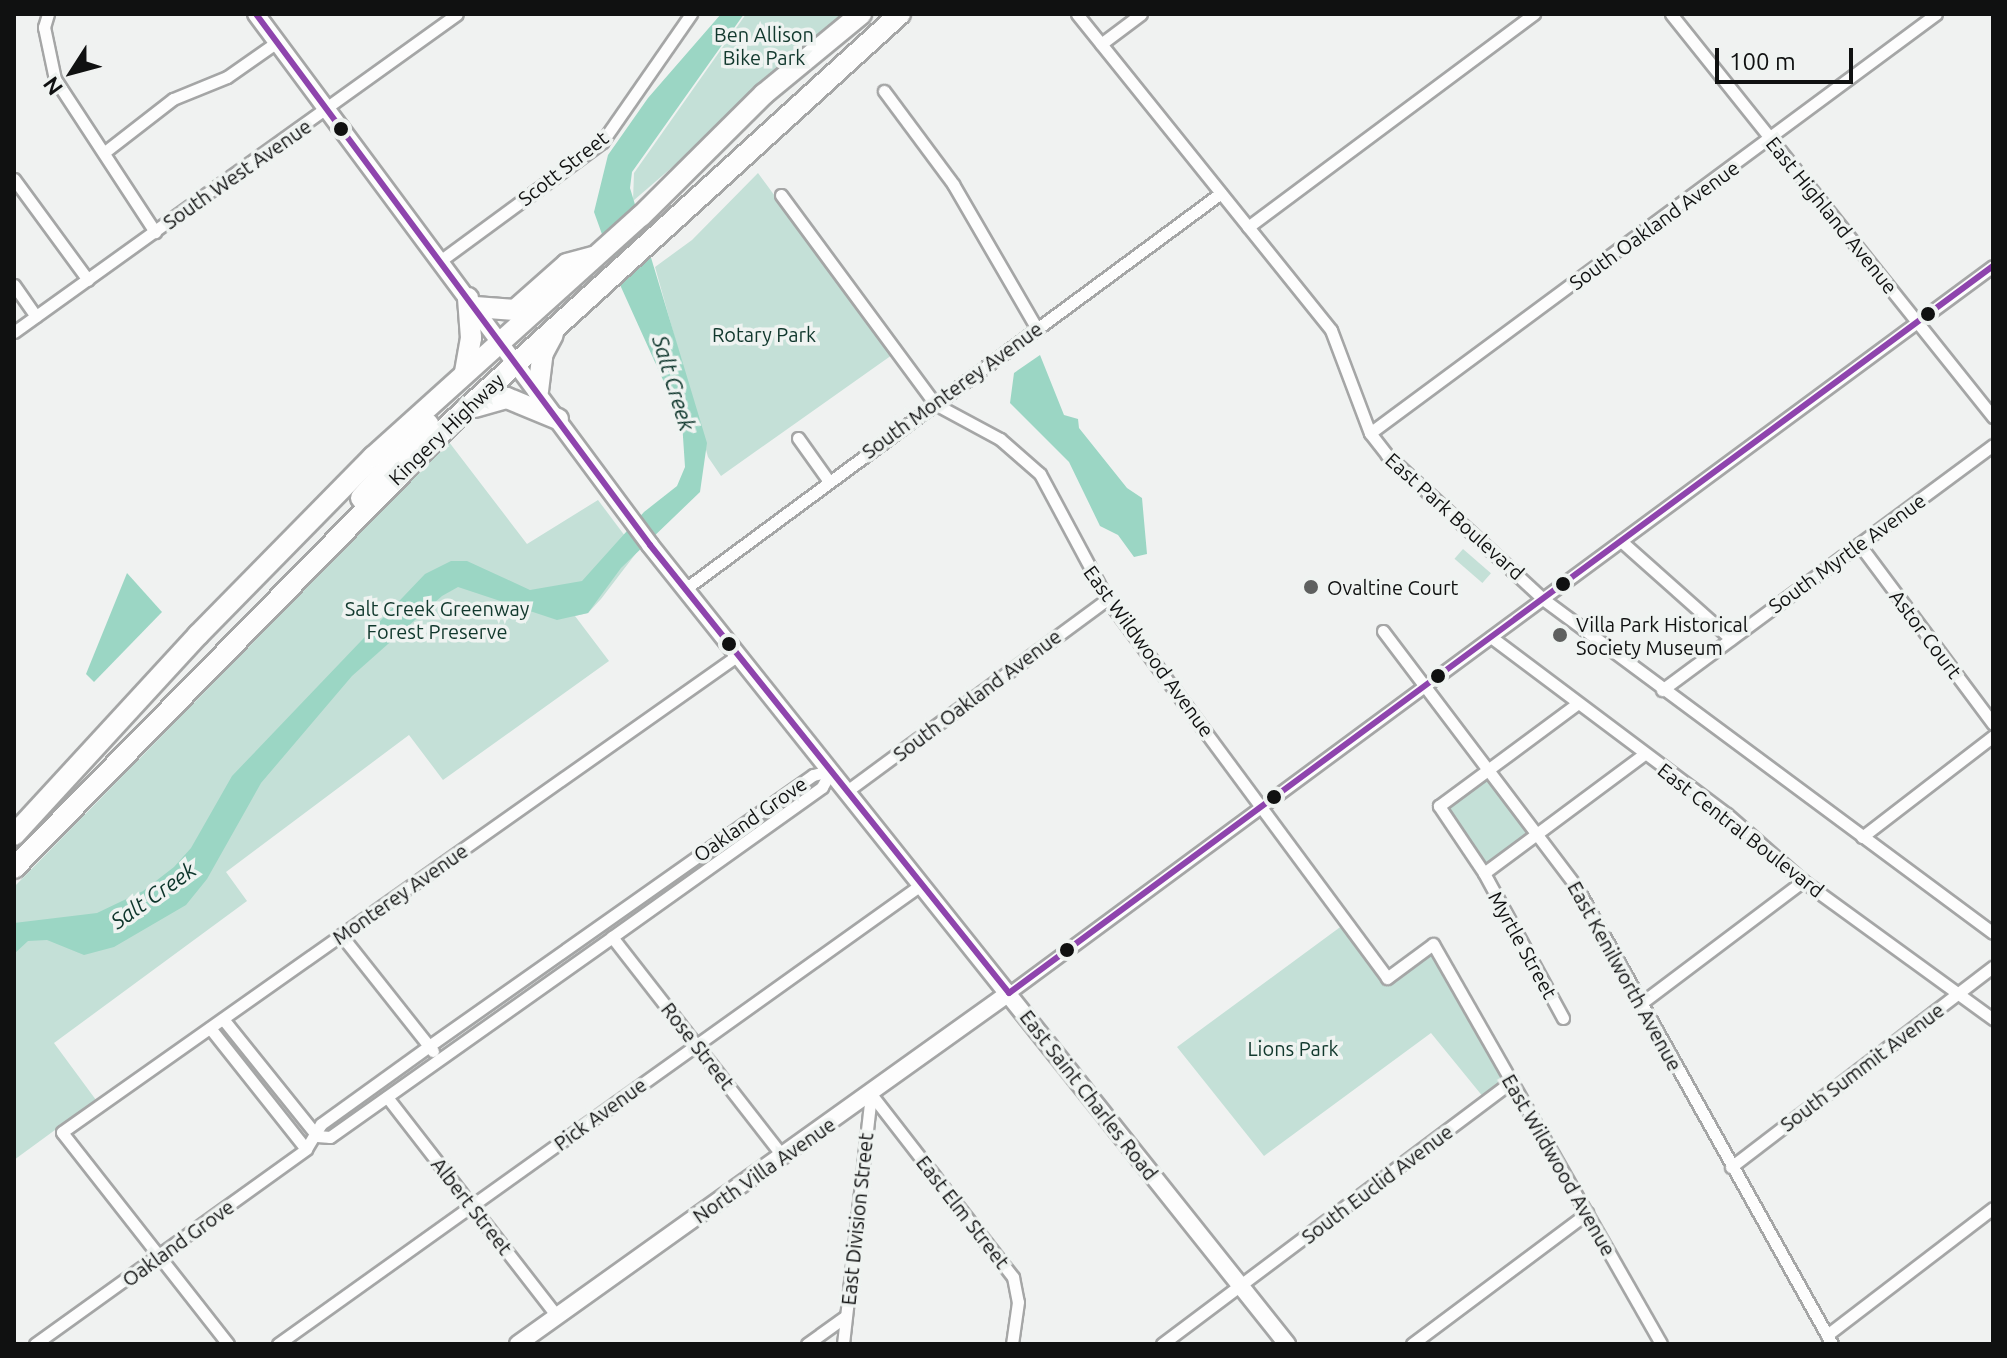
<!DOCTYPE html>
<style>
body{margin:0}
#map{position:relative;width:2007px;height:1358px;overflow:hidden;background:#f0f2f1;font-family:Ubuntu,sans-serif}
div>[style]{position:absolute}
.green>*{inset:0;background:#c4e0d7;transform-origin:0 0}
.water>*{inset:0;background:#9bd6c4}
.roads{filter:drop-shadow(2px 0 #a5a6a6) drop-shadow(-2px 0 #a5a6a6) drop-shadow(0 2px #a5a6a6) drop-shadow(0 -2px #a5a6a6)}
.street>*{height:11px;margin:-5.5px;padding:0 5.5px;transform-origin:5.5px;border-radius:5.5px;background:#fdfdfd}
.secondary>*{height:16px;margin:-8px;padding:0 8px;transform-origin:8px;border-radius:8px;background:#fdfdfd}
.highway>*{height:20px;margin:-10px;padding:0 10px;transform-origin:10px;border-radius:10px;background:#fdfdfd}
.bus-1>*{height:6px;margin:-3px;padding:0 3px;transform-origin:3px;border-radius:3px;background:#8e44ad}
.dots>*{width:22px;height:22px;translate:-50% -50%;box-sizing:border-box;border:4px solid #eff3f1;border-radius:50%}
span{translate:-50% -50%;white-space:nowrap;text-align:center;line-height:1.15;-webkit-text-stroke:7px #eff3f1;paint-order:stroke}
.park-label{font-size:20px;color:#11382d}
.street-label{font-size:20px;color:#101111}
.poi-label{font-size:20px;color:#101111}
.left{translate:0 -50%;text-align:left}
.water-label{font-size:22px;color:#0c342a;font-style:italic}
.frame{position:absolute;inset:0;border:16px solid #101111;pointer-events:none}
.north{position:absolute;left:32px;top:32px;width:80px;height:80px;-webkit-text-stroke:6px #eff3f1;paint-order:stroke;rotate:234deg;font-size:22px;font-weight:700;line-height:32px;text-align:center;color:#101111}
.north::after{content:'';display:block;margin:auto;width:28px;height:36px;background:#101111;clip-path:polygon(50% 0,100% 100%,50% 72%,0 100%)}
.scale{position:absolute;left:1715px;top:48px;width:138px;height:36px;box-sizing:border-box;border:4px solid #101111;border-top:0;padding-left:10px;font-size:24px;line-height:28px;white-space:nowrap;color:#101111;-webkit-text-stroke:6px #eff3f1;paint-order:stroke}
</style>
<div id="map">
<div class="green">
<i style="clip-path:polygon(746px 14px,850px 14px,633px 201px,634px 173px)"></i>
<i style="clip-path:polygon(758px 173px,892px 355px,721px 476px,708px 457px,655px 267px,692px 240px)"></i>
<i style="clip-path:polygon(449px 442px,527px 544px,598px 500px,637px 552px,601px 599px,588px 613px,575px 616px,609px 661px,443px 780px,409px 735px,226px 872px,247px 901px,54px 1043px,96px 1100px,14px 1160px,14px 887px)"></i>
<i style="left:1463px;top:549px;width:37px;height:13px;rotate:41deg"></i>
<i style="left:1490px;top:773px;width:74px;height:58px;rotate:54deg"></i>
<i style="clip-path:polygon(1343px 925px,1386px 985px,1433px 953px,1507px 1081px,1484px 1098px,1431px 1033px,1264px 1156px,1177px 1047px)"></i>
</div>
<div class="water">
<i style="clip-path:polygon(721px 14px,744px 14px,632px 172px,630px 188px,707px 443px,700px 492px,621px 568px,588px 613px,557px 620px,458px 587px,442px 596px,352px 676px,261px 783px,207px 879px,186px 905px,114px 947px,84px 955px,47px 940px,28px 941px,14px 954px,14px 923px,97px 913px,143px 891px,174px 867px,191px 848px,232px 776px,425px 574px,451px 561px,467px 561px,530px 590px,582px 581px,644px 512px,677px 486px,685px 467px,682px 422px,621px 287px,594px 212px,608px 155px,648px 98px)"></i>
<i style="clip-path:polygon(1040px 355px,1064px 415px,1078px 419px,1079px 428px,1127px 488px,1142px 498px,1147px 554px,1134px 557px,1118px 535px,1100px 526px,1069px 462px,1010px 403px,1014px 373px)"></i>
<i style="clip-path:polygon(127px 573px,162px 612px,94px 682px,86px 674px)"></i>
</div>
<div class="roads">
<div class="street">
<i style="left:48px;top:14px;width:14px;rotate:107deg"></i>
<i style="left:44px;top:27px;width:53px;rotate:78.1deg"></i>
<i style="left:55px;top:79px;width:183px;rotate:56.8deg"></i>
<i style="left:1077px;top:14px;width:405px;rotate:51.2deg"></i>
<i style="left:1331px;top:330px;width:110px;rotate:69.3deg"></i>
<i style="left:1370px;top:433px;width:28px;rotate:52deg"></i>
<i style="left:1387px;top:455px;width:212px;rotate:42.7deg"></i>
<i style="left:1543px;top:599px;width:560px;rotate:36.58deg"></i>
<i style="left:1671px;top:14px;width:516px;rotate:51.37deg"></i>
<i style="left:1101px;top:44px;width:50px;rotate:-36.9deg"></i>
<i style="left:884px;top:91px;width:116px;rotate:53.4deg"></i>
<i style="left:953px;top:184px;width:168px;rotate:59.9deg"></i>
<i style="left:106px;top:151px;width:85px;rotate:-37.8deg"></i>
<i style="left:173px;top:99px;width:58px;rotate:-22.2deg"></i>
<i style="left:227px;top:77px;width:61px;rotate:-35deg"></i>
<i style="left:14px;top:179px;width:125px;rotate:53.8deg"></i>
<i style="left:781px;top:195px;width:260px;rotate:53.6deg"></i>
<i style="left:935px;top:404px;width:74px;rotate:28.3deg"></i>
<i style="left:1000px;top:439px;width:53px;rotate:41.2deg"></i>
<i style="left:1040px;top:474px;width:142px;rotate:61.8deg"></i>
<i style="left:1107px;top:599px;width:471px;rotate:53.5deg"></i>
<i style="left:1387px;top:978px;width:57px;rotate:-36.5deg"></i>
<i style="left:1433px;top:944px;width:460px;rotate:60.3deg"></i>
<i style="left:1248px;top:227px;width:357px;rotate:-36.7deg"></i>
<i style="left:440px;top:261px;width:201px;rotate:-36.3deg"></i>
<i style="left:602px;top:142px;width:156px;rotate:-55.2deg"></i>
<i style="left:14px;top:285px;width:38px;rotate:55deg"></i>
<i style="left:14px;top:332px;width:545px;rotate:-35.67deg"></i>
<i style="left:1370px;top:433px;width:704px;rotate:-36.51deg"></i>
<i style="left:798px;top:438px;width:52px;rotate:54.5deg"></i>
<i style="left:1621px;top:541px;width:147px;rotate:41.7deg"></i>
<i style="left:1859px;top:544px;width:224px;rotate:53.3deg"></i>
<i style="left:685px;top:589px;width:666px;rotate:-36.46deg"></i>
<i style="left:1383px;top:631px;width:320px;rotate:52.9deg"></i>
<i style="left:1576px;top:886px;width:525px;rotate:60.8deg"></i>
<i style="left:1491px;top:637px;width:295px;rotate:36.9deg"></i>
<i style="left:1727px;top:814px;width:101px;rotate:41.4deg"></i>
<i style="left:1803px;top:881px;width:235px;rotate:36deg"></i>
<i style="left:1662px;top:690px;width:412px;rotate:-36.5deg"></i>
<i style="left:847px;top:791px;width:323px;rotate:-36.4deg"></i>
<i style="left:1862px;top:837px;width:165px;rotate:-37.6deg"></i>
<i style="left:1484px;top:873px;width:199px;rotate:-36.6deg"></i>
<i style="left:341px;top:935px;width:148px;rotate:51.6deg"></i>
<i style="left:612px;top:937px;width:279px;rotate:52.1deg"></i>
<i style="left:1009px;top:993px;width:1223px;rotate:-36.46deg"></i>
<i style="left:1640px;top:1004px;width:204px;rotate:-37deg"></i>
<i style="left:1563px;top:1018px;width:165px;rotate:-118.6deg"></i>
<i style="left:1484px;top:873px;width:81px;rotate:-123.9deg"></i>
<i style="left:1439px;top:806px;width:172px;rotate:-36.5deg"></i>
<i style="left:223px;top:1019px;width:150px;rotate:51.2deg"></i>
<i style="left:210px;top:1028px;width:154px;rotate:51.6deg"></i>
<i style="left:871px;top:1094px;width:232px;rotate:52.2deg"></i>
<i style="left:1013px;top:1277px;width:25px;rotate:79deg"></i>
<i style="left:1018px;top:1302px;width:42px;rotate:98.1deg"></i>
<i style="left:387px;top:1097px;width:277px;rotate:52.2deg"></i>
<i style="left:317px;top:1136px;width:13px;rotate:4deg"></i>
<i style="left:330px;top:1137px;width:346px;rotate:-35.3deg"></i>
<i style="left:612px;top:937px;width:258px;rotate:-35.5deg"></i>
<i style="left:822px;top:787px;width:18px;rotate:-61deg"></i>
<i style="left:1731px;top:1167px;width:330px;rotate:-37.4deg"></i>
<i style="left:1827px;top:1335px;width:209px;rotate:-37.4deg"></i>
<i style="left:35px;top:1344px;width:334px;rotate:-35.7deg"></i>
<i style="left:306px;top:1149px;width:29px;rotate:-59deg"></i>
<i style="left:321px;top:1124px;width:133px;rotate:-35.8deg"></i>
<i style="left:429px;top:1046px;width:470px;rotate:-35.2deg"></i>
<i style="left:813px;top:775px;width:18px;rotate:-13deg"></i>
<i style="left:228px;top:1344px;width:269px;rotate:-128.1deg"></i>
<i style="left:62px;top:1132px;width:827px;rotate:-35.21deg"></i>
<i style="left:278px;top:1344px;width:791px;rotate:-35.54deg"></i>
<i style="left:807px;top:1344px;width:48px;rotate:-35.7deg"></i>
<i style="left:843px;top:1344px;width:252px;rotate:-83.6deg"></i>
<i style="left:1162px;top:1344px;width:438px;rotate:-36.9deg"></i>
<i style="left:1412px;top:1344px;width:219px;rotate:-36.8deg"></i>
</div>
<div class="secondary">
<i style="left:256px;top:14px;width:661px;rotate:53.42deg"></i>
<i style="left:650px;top:545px;width:1022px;rotate:51.44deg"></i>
<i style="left:518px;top:1344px;width:604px;rotate:-35.56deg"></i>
</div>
<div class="highway">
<i style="left:475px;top:307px;width:40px;rotate:4.3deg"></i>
<i style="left:515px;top:310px;width:69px;rotate:-41.5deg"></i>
<i style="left:567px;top:264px;width:27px;rotate:-15deg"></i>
<i style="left:465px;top:372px;width:35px;rotate:-80deg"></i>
<i style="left:471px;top:338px;width:40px;rotate:-94.3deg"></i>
<i style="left:538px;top:391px;width:38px;rotate:-83deg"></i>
<i style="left:543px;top:353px;width:21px;rotate:-62deg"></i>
<i style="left:475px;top:407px;width:33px;rotate:-16deg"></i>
<i style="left:507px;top:398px;width:55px;rotate:22.4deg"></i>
<i style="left:361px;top:498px;width:100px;rotate:-47.8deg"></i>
<i style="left:14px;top:835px;width:272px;rotate:-47.4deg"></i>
<i style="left:198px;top:635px;width:250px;rotate:-45.5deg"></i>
<i style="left:373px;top:457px;width:360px;rotate:-42deg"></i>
<i style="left:641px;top:216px;width:173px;rotate:-44.8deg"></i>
<i style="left:764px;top:94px;width:126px;rotate:-39.5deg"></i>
<i style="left:14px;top:868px;width:629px;rotate:-45.52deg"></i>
<i style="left:455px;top:419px;width:602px;rotate:-42.31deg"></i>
</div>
</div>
<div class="bus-1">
<i style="left:256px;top:14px;width:661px;rotate:53.42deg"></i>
<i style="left:650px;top:545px;width:574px;rotate:51.29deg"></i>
<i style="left:1009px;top:993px;width:1223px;rotate:-36.46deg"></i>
</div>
<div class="dots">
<i style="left:341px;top:129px;background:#101111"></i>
<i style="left:1928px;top:314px;background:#101111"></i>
<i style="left:1563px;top:584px;background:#101111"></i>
<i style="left:1311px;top:587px;background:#5e605f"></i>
<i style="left:1560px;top:635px;background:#5e605f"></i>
<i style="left:729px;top:644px;background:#101111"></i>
<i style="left:1438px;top:676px;background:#101111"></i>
<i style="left:1274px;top:797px;background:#101111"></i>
<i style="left:1067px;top:950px;background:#101111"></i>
</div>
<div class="park-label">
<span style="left:764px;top:46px">Ben Allison<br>Bike Park</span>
<span style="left:764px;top:334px">Rotary Park</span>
<span style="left:437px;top:620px">Salt Creek Greenway<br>Forest Preserve</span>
<span style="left:1293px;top:1048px">Lions Park</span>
</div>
<div class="street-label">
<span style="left:563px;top:168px;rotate:-38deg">Scott Street</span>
<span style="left:237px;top:174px;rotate:-35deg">South West Avenue</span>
<span style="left:1832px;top:215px;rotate:51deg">East Highland Avenue</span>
<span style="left:1654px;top:225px;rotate:-36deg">South Oakland Avenue</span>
<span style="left:952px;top:390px;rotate:-36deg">South Monterey Avenue</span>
<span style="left:446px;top:429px;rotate:-44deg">Kingery Highway</span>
<span style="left:1455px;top:516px;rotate:42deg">East Park Boulevard</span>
<span style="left:1847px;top:553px;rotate:-36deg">South Myrtle Avenue</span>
<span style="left:1926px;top:634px;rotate:53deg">Astor Court</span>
<span style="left:1149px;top:651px;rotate:54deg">East Wildwood Avenue</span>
<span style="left:977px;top:695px;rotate:-37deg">South Oakland Avenue</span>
<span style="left:750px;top:819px;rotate:-35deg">Oakland Grove</span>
<span style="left:1741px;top:830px;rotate:38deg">East Central Boulevard</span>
<span style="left:400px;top:894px;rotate:-35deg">Monterey Avenue</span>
<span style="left:1523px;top:945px;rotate:61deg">Myrtle Street</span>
<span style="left:1625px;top:976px;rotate:61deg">East Kenilworth Avenue</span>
<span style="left:698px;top:1046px;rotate:52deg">Rose Street</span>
<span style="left:1862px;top:1067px;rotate:-37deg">South Summit Avenue</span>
<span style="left:1089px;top:1095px;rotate:52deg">East Saint Charles Road</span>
<span style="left:600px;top:1114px;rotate:-36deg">Pick Avenue</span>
<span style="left:1559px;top:1165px;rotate:60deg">East Wildwood Avenue</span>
<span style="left:764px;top:1170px;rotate:-35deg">North Villa Avenue</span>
<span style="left:1377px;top:1184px;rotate:-37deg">South Euclid Avenue</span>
<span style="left:472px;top:1206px;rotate:52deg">Albert Street</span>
<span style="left:963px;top:1212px;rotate:52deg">East Elm Street</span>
<span style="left:857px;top:1219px;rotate:-84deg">East Division Street</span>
<span style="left:178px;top:1243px;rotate:-36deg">Oakland Grove</span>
</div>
<div class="poi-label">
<span class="left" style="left:1327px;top:587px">Ovaltine Court</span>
<span class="left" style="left:1576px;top:636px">Villa Park Historical<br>Society Museum</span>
</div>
<div class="water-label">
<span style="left:674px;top:383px;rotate:73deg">Salt Creek</span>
<span style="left:153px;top:895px;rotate:-35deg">Salt Creek</span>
</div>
<div class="frame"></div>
<div class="north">N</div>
<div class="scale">100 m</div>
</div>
